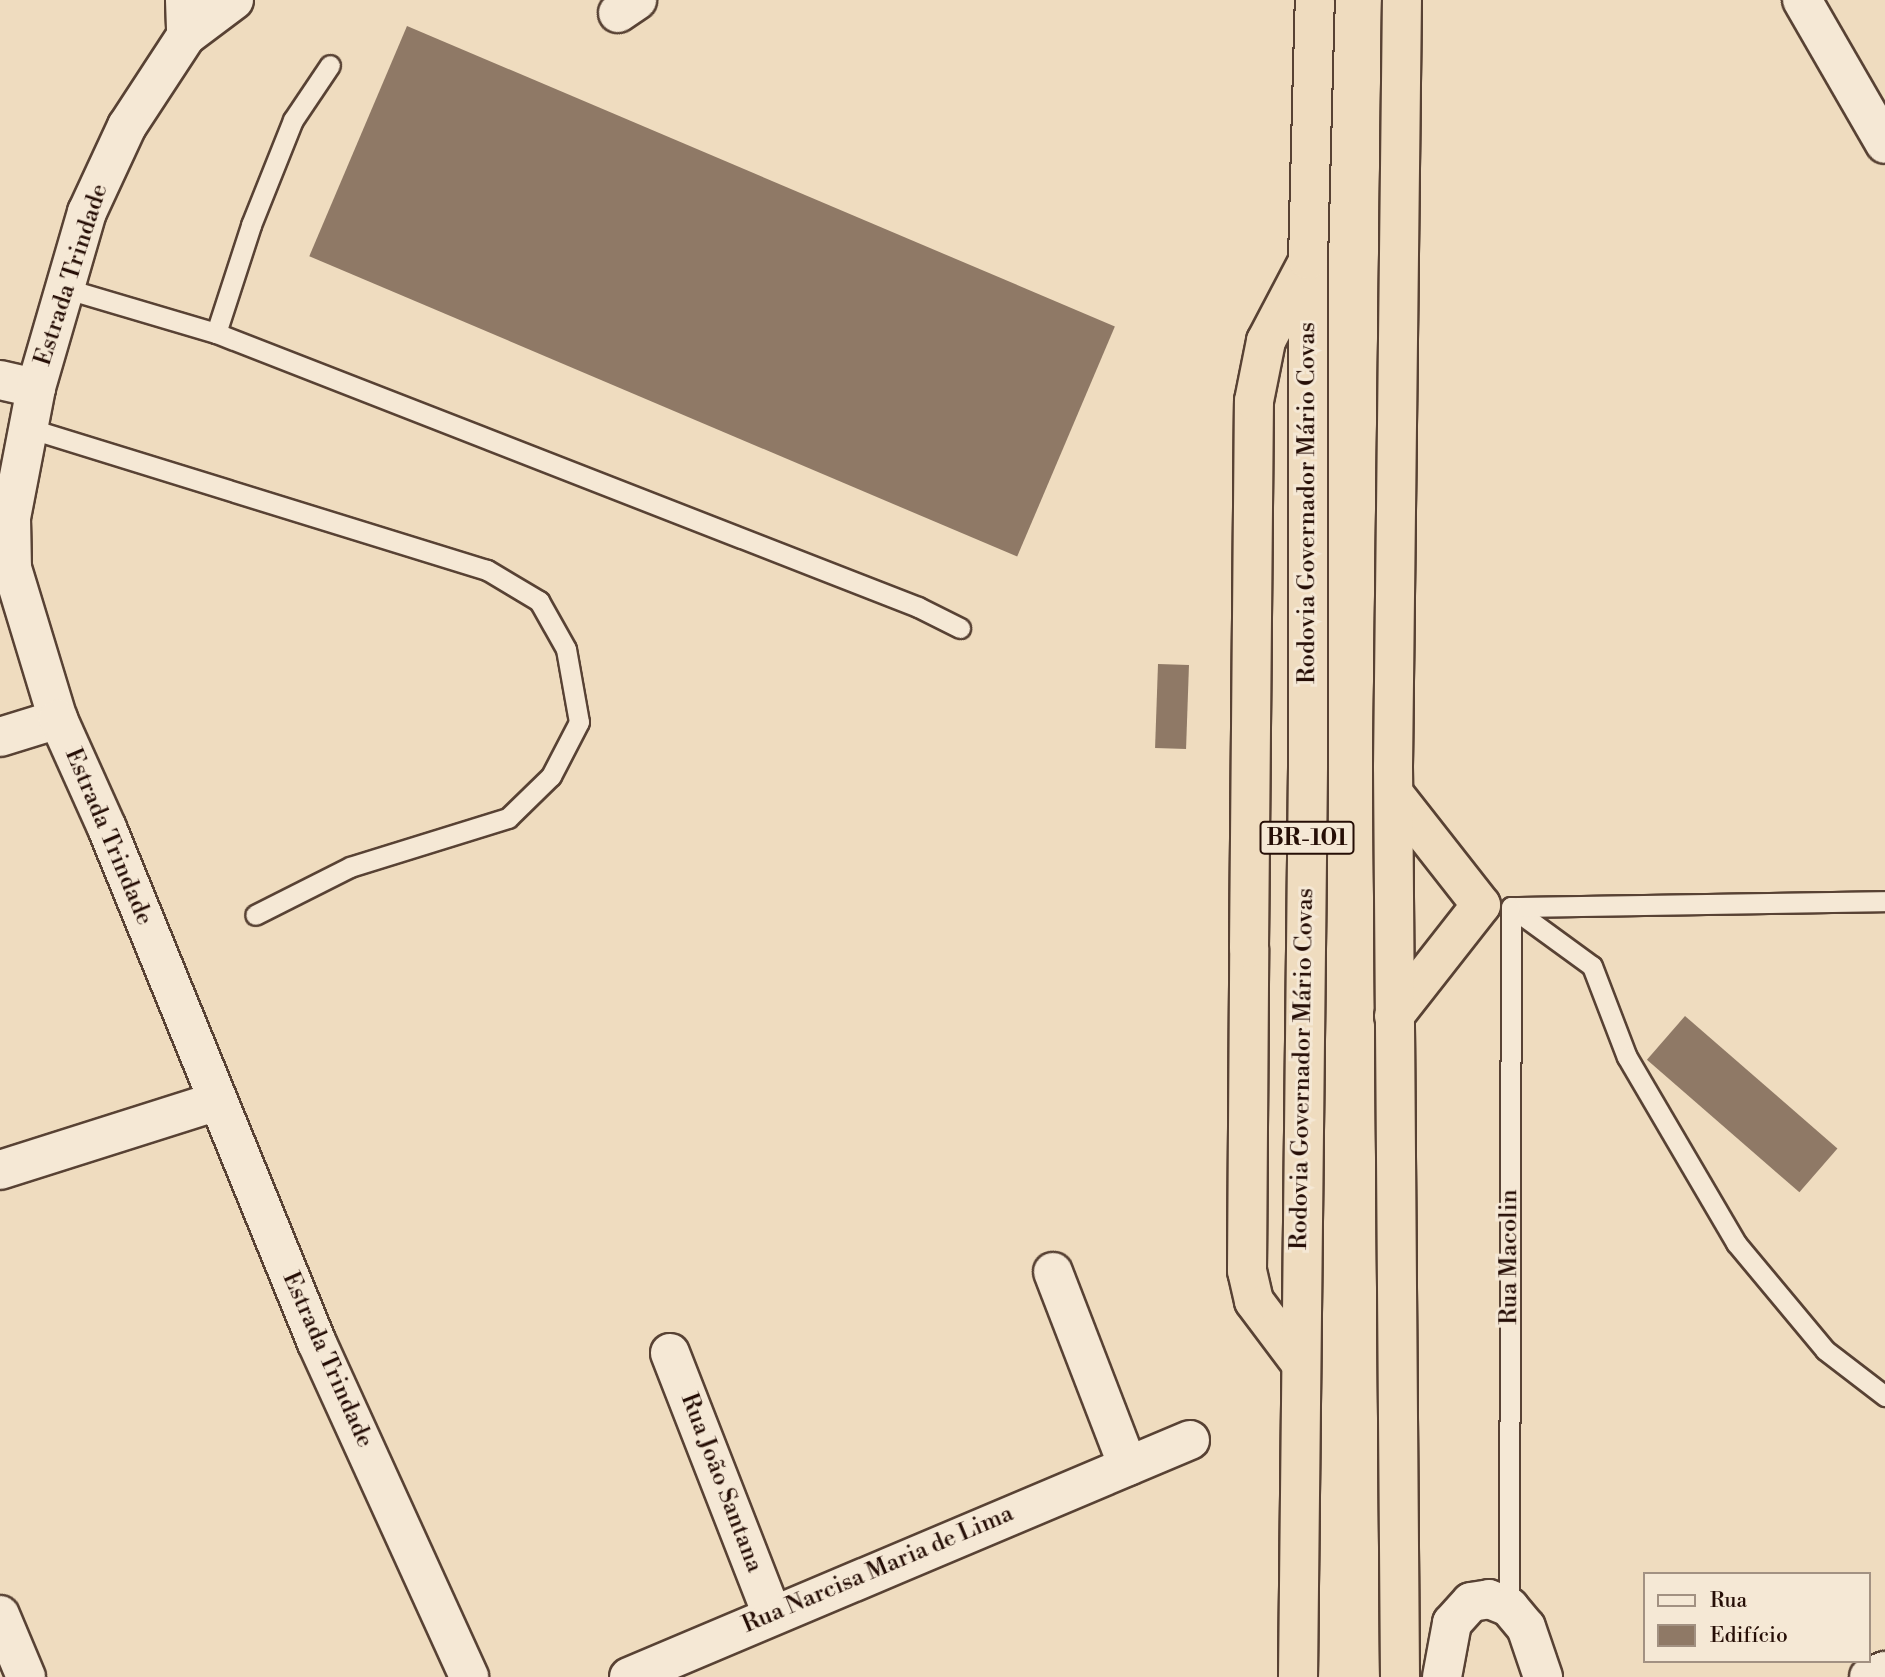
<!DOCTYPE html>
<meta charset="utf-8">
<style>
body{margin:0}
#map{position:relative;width:1885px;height:1677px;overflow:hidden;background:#efdcbf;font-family:"Libre Bodoni",serif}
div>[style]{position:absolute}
.building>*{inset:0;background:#8f7966;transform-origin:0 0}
.roads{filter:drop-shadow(2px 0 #584234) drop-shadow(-2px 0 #584234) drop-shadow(0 2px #584234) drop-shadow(0 -2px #584234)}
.lane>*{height:19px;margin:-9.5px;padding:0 9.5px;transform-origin:9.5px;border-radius:9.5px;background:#f5e8d5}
.street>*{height:38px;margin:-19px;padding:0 19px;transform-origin:19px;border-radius:19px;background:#f5e8d5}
.secondary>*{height:38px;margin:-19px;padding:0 19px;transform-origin:19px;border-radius:19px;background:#f5e8d5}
.highway>*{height:38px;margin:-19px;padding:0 19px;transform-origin:19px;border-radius:19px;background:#efdcbf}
span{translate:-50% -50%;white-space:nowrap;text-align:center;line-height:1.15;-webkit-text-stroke:6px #f5e8d5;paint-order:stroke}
.shield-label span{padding:2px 5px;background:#f5e8d5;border:2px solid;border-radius:5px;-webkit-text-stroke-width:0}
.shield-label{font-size:23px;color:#260e06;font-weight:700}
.street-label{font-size:24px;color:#260e06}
.legend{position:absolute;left:1643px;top:1572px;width:228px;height:91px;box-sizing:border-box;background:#f5e8d5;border:2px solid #a29182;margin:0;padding:9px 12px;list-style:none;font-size:21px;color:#260e06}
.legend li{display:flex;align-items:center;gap:14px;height:35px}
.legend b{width:35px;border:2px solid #a29182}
</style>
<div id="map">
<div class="building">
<i style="left:407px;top:26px;width:769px;height:250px;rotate:23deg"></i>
<i style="left:1158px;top:664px;width:31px;height:84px;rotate:2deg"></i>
<i style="left:1685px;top:1016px;width:202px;height:58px;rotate:41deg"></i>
</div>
<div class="roads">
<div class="lane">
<i style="left:64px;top:288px;width:159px;rotate:16.5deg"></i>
<i style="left:216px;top:333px;width:754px;rotate:21.32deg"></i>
<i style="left:918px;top:607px;width:47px;rotate:26.6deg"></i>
<i style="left:216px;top:333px;width:114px;rotate:-72deg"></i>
<i style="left:251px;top:225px;width:113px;rotate:-68.2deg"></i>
<i style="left:293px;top:120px;width:66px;rotate:-56.1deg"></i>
<i style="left:28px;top:428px;width:480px;rotate:17.2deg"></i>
<i style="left:487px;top:570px;width:61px;rotate:30.8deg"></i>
<i style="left:539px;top:601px;width:55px;rotate:60.6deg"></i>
<i style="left:566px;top:649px;width:74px;rotate:79.9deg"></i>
<i style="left:579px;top:722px;width:61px;rotate:117.4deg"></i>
<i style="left:551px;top:776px;width:60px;rotate:135.7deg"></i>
<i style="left:508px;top:818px;width:165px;rotate:162.8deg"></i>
<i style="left:350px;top:867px;width:106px;rotate:153.2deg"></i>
<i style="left:1511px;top:907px;width:100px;rotate:36.1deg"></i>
<i style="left:1592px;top:966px;width:97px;rotate:69deg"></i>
<i style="left:1627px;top:1057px;width:216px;rotate:59.6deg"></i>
<i style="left:1736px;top:1243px;width:139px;rotate:50.2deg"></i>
<i style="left:1825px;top:1350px;width:76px;rotate:37.5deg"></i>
<i style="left:1512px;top:907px;width:373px;rotate:-0.9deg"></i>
<i style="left:1509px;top:1607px;width:700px;rotate:-89.84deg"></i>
</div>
<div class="street">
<i style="left:185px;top:0;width:36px;rotate:88deg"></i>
<i style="left:1802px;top:0;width:166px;rotate:60deg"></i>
<i style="left:618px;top:13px;width:23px;rotate:-34deg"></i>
<i style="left:0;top:380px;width:37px;rotate:13deg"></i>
<i style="left:0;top:737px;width:61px;rotate:-17.2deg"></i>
<i style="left:0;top:1170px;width:228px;rotate:-17.6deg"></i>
<i style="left:1053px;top:1272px;width:208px;rotate:68.9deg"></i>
<i style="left:670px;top:1353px;width:280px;rotate:68.7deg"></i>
<i style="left:0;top:1615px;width:67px;rotate:67.2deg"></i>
<i style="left:629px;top:1677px;width:609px;rotate:-22.9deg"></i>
<i style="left:1442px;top:1677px;width:55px;rotate:-79.5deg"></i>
<i style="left:1452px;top:1623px;width:28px;rotate:-48deg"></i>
<i style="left:1471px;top:1602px;width:18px;rotate:-9deg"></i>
<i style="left:1489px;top:1599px;width:22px;rotate:22deg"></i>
<i style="left:1509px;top:1607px;width:26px;rotate:50deg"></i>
<i style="left:1526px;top:1627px;width:53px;rotate:71.2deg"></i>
<i style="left:1869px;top:1677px;width:17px;rotate:-21deg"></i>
</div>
<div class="secondary">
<i style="left:234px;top:0;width:60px;rotate:143.1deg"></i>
<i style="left:186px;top:36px;width:108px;rotate:123.2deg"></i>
<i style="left:127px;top:126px;width:95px;rotate:114.9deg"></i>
<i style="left:87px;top:212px;width:183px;rotate:106.2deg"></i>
<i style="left:36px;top:388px;width:132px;rotate:100.9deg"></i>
<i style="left:11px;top:518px;width:50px;rotate:88.9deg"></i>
<i style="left:12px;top:568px;width:158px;rotate:73.1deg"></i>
<i style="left:58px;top:719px;width:120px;rotate:65.8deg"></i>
<i style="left:107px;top:828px;width:556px;rotate:67.82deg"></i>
<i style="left:317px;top:1343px;width:367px;rotate:65.5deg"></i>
</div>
<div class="highway">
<i style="left:1394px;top:1016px;width:141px;rotate:-51.9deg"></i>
<i style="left:1481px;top:905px;width:141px;rotate:-128.1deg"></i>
<i style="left:1299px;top:1361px;width:75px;rotate:-126.9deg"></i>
<i style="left:1254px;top:1301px;width:31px;rotate:-103deg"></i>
<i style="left:1247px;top:1271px;width:323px;rotate:-89.6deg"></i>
<i style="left:1249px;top:948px;width:547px;rotate:-89.48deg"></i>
<i style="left:1254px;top:401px;width:61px;rotate:-78.7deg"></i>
<i style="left:1266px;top:341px;width:86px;rotate:-62.2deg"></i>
<i style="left:1298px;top:1677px;width:912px;rotate:-89.37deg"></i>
<i style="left:1308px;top:765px;width:505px;rotate:-90deg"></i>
<i style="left:1308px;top:260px;width:260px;rotate:-88.5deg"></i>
<i style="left:1400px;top:1677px;width:910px;rotate:-90.44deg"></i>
<i style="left:1393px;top:767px;width:767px;rotate:-89.33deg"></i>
</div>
</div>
<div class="shield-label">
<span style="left:1307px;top:838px">BR-101</span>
</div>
<div class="street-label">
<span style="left:72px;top:275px;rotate:-72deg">Estrada Trindade</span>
<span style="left:1308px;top:503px;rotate:-90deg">Rodovia Governador Mário Covas</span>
<span style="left:108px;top:837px;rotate:67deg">Estrada Trindade</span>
<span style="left:1303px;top:1069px;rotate:-89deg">Rodovia Governador Mário Covas</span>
<span style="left:1510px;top:1257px;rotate:-90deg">Rua Macolin</span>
<span style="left:327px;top:1360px;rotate:66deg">Estrada Trindade</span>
<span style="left:721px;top:1483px;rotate:69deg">Rua João Santana</span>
<span style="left:878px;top:1570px;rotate:-23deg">Rua Narcisa Maria de Lima</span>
</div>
<ul class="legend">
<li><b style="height:9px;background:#f5e8d5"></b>Rua</li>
<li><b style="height:19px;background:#8f7966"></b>Edifício</li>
</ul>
</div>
